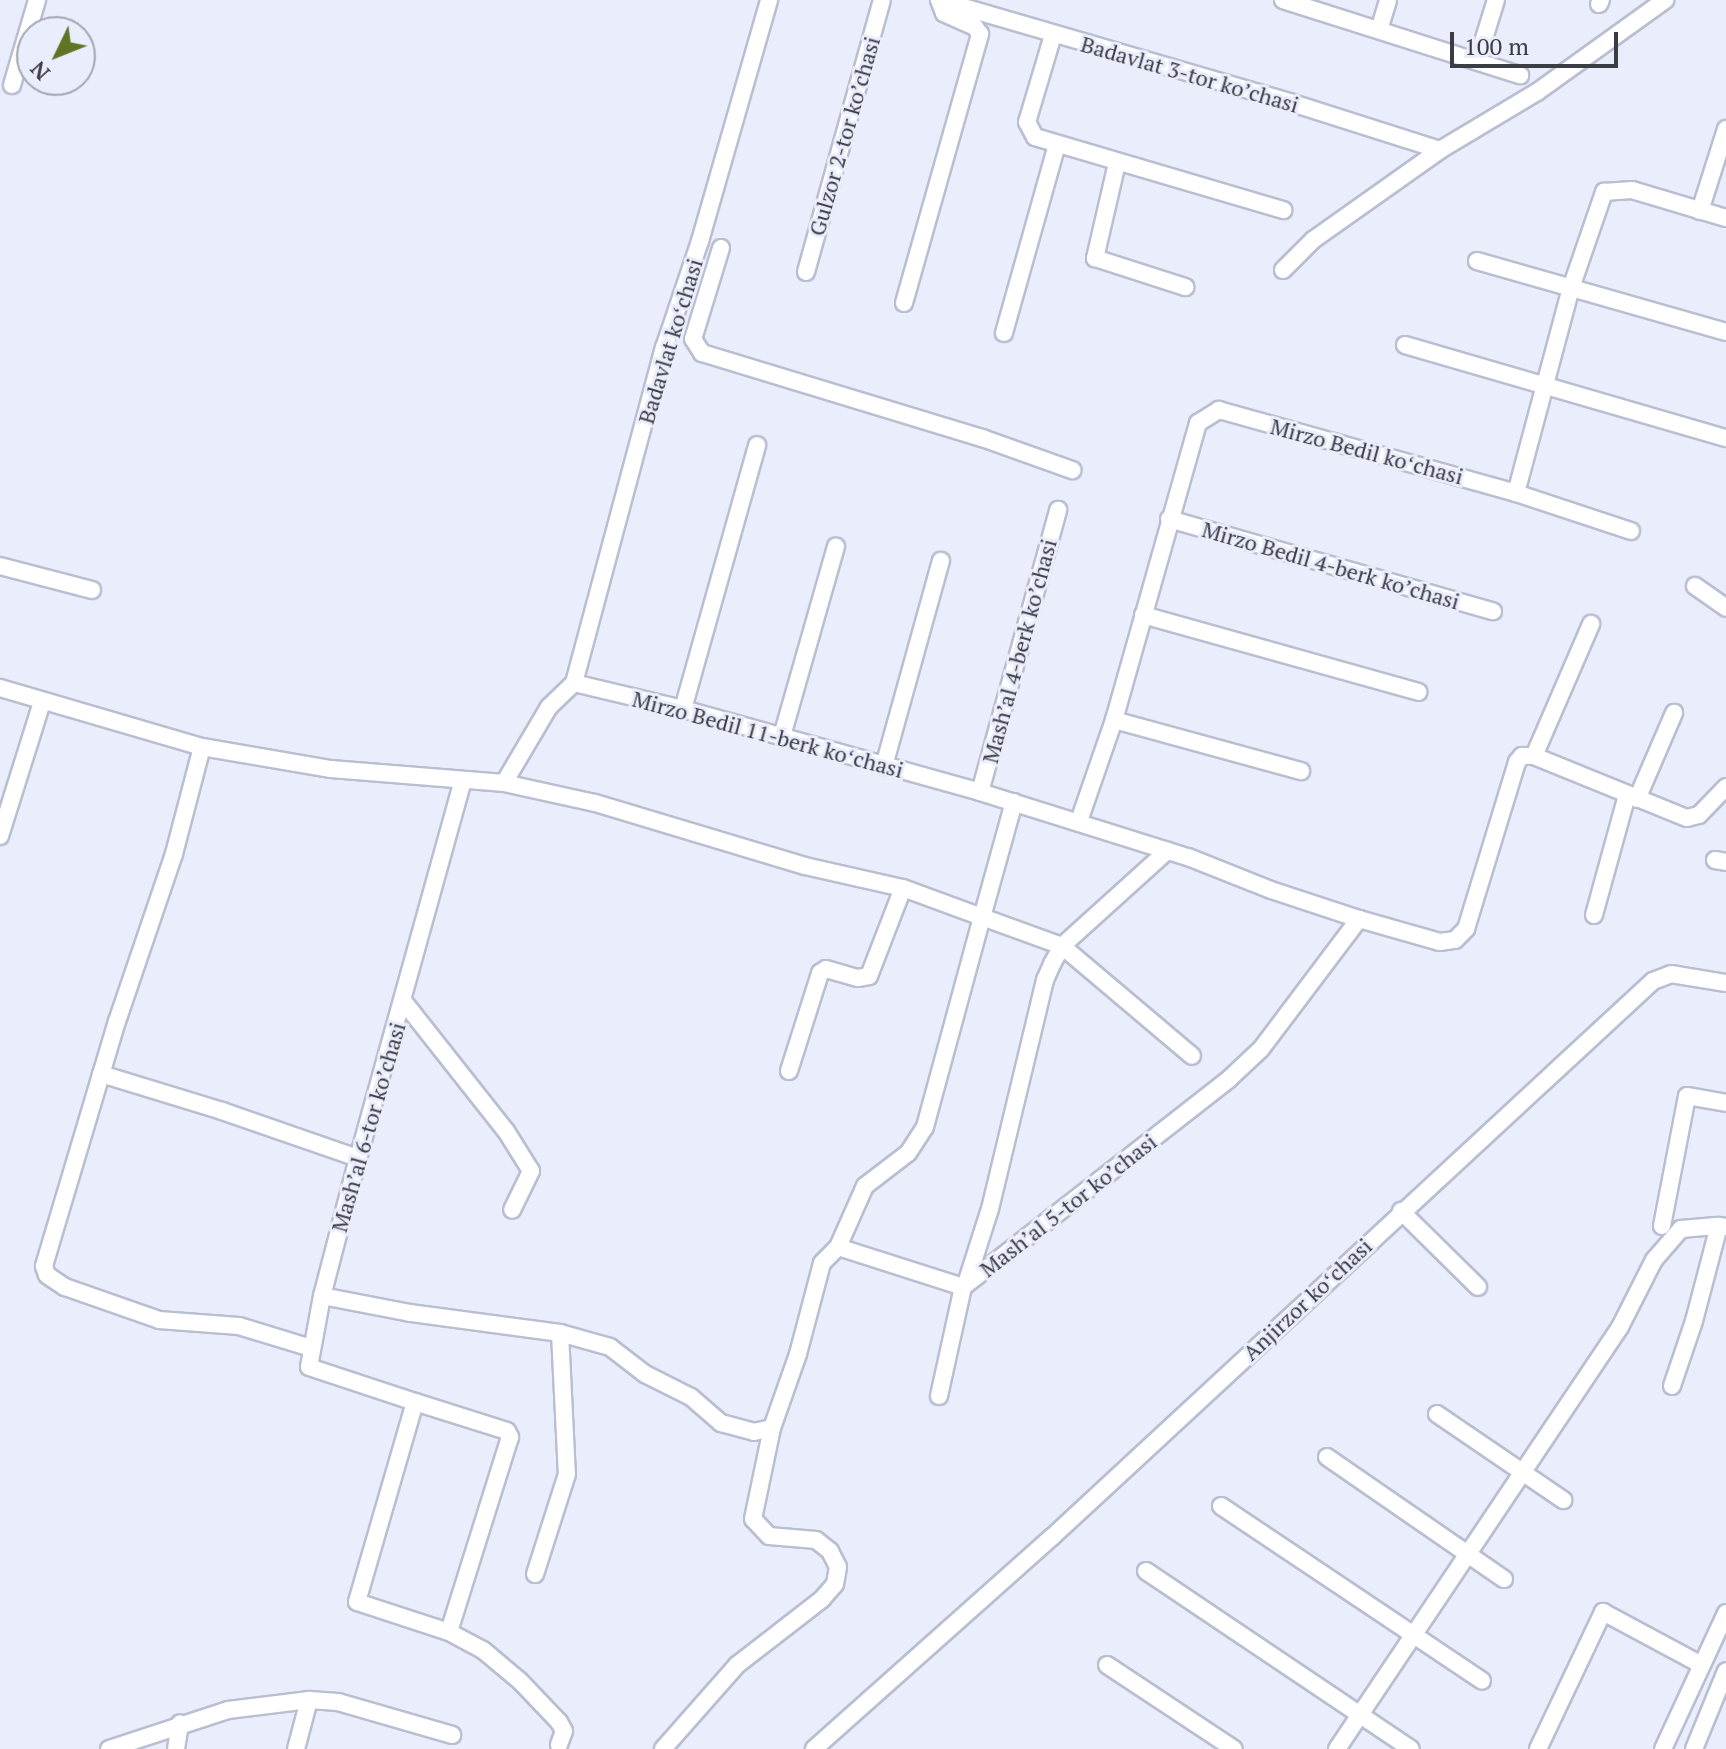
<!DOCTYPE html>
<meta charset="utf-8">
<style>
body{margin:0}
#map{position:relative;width:1726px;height:1749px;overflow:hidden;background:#e9edfc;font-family:"PT Serif",serif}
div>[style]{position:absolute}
.roads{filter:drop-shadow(2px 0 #b9bed0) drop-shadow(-2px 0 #b9bed0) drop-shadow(0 2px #b9bed0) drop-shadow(0 -2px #b9bed0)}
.minor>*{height:16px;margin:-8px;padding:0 8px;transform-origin:8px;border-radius:8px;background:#fff}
span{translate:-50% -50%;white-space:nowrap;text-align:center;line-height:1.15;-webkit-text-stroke:6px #e9edfc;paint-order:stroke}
.street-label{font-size:22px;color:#3b3d44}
.north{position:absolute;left:16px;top:16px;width:80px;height:80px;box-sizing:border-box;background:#e9edfc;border:2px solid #a3a7b2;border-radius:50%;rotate:227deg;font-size:22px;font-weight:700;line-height:32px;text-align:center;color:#3b3d44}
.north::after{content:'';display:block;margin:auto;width:28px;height:36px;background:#5e7526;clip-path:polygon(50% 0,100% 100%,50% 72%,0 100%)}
.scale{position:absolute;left:1450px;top:32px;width:168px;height:36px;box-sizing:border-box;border:4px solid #3b3d44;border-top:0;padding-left:10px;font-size:24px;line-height:28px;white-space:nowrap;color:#3b3d44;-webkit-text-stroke:6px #e9edfc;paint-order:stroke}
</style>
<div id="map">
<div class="roads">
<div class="minor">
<i style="left:939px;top:0;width:365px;rotate:16.2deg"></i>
<i style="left:1289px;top:102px;width:158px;rotate:17.6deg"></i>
<i style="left:1283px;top:0;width:249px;rotate:17.6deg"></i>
<i style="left:1599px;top:4px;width:4px;rotate:-63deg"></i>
<i style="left:1379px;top:30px;width:31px;rotate:-73deg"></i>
<i style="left:1053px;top:35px;width:91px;rotate:106.6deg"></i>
<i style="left:1027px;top:122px;width:17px;rotate:62deg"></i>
<i style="left:1035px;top:137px;width:259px;rotate:16.4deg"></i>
<i style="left:1477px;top:61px;width:64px;rotate:-72.7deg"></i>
<i style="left:12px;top:85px;width:89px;rotate:-73.6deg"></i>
<i style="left:1117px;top:163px;width:98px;rotate:103deg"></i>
<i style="left:1095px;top:258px;width:95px;rotate:17.9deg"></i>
<i style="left:1700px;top:211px;width:86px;rotate:-72.4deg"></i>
<i style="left:721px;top:248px;width:95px;rotate:107.1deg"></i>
<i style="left:693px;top:339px;width:17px;rotate:57deg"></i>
<i style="left:702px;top:353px;width:293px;rotate:16.9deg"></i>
<i style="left:982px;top:438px;width:96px;rotate:19.6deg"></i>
<i style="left:1477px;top:261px;width:259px;rotate:15.9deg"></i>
<i style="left:1283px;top:270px;width:42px;rotate:-45deg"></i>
<i style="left:1313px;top:240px;width:156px;rotate:-35.3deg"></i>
<i style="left:1440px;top:150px;width:113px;rotate:-30.9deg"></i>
<i style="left:1537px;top:92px;width:158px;rotate:-35.7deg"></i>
<i style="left:806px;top:272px;width:282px;rotate:-74.4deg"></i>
<i style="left:904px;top:303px;width:280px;rotate:-74.2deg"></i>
<i style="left:980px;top:34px;width:9px;rotate:-126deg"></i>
<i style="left:975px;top:27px;width:34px;rotate:-156deg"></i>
<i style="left:944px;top:13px;width:14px;rotate:-111deg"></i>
<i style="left:1004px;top:333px;width:195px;rotate:-74.3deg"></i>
<i style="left:1405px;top:345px;width:334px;rotate:16.2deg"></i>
<i style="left:1516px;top:493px;width:121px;rotate:18.3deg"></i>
<i style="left:1169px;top:519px;width:337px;rotate:15.9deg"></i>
<i style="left:0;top:566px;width:95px;rotate:14.6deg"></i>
<i style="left:1695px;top:586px;width:38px;rotate:35deg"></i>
<i style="left:1143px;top:615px;width:286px;rotate:15.6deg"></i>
<i style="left:574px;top:683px;width:347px;rotate:-75deg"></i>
<i style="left:664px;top:348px;width:113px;rotate:-71.4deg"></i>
<i style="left:700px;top:241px;width:251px;rotate:-74deg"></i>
<i style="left:0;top:688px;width:210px;rotate:16.3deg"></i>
<i style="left:202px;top:747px;width:131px;rotate:9.7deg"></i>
<i style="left:331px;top:769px;width:174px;rotate:4.6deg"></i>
<i style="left:504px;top:783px;width:93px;rotate:12.4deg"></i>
<i style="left:595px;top:803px;width:219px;rotate:16.7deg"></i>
<i style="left:805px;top:866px;width:100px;rotate:12.7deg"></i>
<i style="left:903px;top:888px;width:84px;rotate:20.2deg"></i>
<i style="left:982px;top:917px;width:218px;rotate:105.2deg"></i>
<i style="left:925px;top:1127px;width:31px;rotate:123deg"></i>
<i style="left:908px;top:1153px;width:54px;rotate:142.5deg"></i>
<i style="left:865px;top:1186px;width:67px;rotate:113.9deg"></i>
<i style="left:838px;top:1247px;width:131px;rotate:17.7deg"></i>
<i style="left:963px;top:1287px;width:338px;rotate:-38deg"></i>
<i style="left:1229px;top:1079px;width:44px;rotate:-43.2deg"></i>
<i style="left:1261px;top:1049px;width:163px;rotate:-53deg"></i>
<i style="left:683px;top:709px;width:274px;rotate:-74.3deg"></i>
<i style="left:1114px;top:720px;width:194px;rotate:15.3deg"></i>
<i style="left:782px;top:736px;width:197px;rotate:-74.1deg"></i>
<i style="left:202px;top:747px;width:111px;rotate:104.7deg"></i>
<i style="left:174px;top:854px;width:176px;rotate:108.8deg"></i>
<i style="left:117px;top:1021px;width:256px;rotate:106.6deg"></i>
<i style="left:44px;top:1266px;width:9px;rotate:72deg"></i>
<i style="left:47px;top:1275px;width:22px;rotate:34deg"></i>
<i style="left:65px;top:1287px;width:100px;rotate:19.3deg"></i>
<i style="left:159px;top:1320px;width:80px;rotate:4.3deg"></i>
<i style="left:239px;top:1326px;width:75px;rotate:17deg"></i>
<i style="left:1534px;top:756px;width:165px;rotate:22.1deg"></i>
<i style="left:1687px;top:818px;width:12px;rotate:-14deg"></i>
<i style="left:1699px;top:815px;width:39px;rotate:-46deg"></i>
<i style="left:884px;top:766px;width:213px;rotate:-74.5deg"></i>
<i style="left:463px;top:780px;width:392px;rotate:105.5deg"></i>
<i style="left:358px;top:1158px;width:143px;rotate:104.6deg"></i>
<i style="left:322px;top:1296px;width:72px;rotate:100.4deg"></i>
<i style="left:309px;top:1367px;width:112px;rotate:18.3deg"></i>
<i style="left:415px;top:1402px;width:208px;rotate:106.2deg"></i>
<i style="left:357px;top:1602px;width:97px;rotate:18.1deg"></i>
<i style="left:449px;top:1632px;width:38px;rotate:28deg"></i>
<i style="left:483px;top:1650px;width:48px;rotate:40deg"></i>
<i style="left:520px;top:1681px;width:57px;rotate:46.4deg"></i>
<i style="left:559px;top:1722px;width:10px;rotate:61deg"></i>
<i style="left:564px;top:1731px;width:15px;rotate:110deg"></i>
<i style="left:504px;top:783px;width:88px;rotate:-59.4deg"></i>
<i style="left:549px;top:707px;width:35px;rotate:-44deg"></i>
<i style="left:574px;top:683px;width:112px;rotate:13.4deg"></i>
<i style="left:683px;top:709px;width:308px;rotate:15.6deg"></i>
<i style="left:980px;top:792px;width:218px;rotate:17.4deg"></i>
<i style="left:1188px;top:857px;width:89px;rotate:21.7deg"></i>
<i style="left:1271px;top:890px;width:93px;rotate:18.2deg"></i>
<i style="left:1359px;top:919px;width:84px;rotate:15.9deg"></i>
<i style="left:1440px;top:942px;width:15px;rotate:-8deg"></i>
<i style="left:1455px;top:940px;width:16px;rotate:-45deg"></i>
<i style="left:1466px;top:929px;width:175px;rotate:-73deg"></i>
<i style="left:1517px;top:762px;width:8px;rotate:-50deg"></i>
<i style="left:1522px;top:756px;width:12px"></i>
<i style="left:1534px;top:756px;width:144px;rotate:-66.6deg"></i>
<i style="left:980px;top:792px;width:293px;rotate:-74.5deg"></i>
<i style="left:1637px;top:799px;width:94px;rotate:-66.7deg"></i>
<i style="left:1014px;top:802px;width:119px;rotate:105.5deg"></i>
<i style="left:982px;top:917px;width:85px;rotate:19.9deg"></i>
<i style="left:1062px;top:946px;width:170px;rotate:40.2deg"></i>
<i style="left:1079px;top:821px;width:107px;rotate:-70.9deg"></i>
<i style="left:1114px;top:720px;width:309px;rotate:-74.2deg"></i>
<i style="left:1198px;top:423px;width:25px;rotate:-32deg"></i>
<i style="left:1219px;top:410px;width:308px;rotate:15.6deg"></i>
<i style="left:1516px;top:493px;width:212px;rotate:-75deg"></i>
<i style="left:1571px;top:288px;width:102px;rotate:-71deg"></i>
<i style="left:1604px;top:192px;width:28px;rotate:-4deg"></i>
<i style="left:1632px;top:190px;width:98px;rotate:16.6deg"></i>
<i style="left:0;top:836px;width:140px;rotate:-72.6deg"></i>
<i style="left:1715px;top:860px;width:11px;rotate:10deg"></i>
<i style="left:1594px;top:915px;width:124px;rotate:-74.6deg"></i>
<i style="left:404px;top:1002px;width:164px;rotate:51.7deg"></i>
<i style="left:506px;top:1131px;width:47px;rotate:58deg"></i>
<i style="left:531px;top:1171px;width:43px;rotate:116deg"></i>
<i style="left:789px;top:1071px;width:103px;rotate:-72.4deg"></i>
<i style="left:820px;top:973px;width:7px;rotate:-34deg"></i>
<i style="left:826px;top:969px;width:33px;rotate:16deg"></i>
<i style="left:858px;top:978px;width:11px;rotate:-10deg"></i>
<i style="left:869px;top:976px;width:94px;rotate:-68.9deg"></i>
<i style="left:101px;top:1074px;width:127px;rotate:17deg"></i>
<i style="left:222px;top:1111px;width:144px;rotate:19.1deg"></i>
<i style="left:1401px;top:1211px;width:108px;rotate:44.6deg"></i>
<i style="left:1662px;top:1226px;width:132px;rotate:-79.1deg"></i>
<i style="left:1687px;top:1096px;width:40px;rotate:10deg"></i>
<i style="left:966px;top:1284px;width:79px;rotate:-72.3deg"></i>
<i style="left:990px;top:1209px;width:236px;rotate:-76.5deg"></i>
<i style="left:1045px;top:980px;width:17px;rotate:-66deg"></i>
<i style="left:1052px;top:964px;width:21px;rotate:-61deg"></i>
<i style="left:1062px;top:946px;width:142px;rotate:-42.1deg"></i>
<i style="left:322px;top:1296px;width:90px;rotate:10.9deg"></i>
<i style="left:410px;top:1313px;width:151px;rotate:7.6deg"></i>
<i style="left:560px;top:1333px;width:141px;rotate:87.2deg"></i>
<i style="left:567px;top:1474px;width:105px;rotate:107.7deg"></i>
<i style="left:560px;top:1333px;width:52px;rotate:15.6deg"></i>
<i style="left:610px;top:1347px;width:44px;rotate:37.6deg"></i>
<i style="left:645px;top:1374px;width:51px;rotate:26.6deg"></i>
<i style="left:691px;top:1397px;width:40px;rotate:41deg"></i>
<i style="left:721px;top:1423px;width:34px;rotate:15deg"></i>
<i style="left:754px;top:1432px;width:18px;rotate:-13deg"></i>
<i style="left:772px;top:1428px;width:78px;rotate:-70.6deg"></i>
<i style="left:798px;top:1354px;width:94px;rotate:-75.2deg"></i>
<i style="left:822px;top:1263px;width:23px;rotate:-45deg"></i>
<i style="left:1672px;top:1386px;width:69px;rotate:-71.3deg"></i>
<i style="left:1694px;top:1321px;width:98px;rotate:-75.3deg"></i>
<i style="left:1719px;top:1226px;width:7px;rotate:8deg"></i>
<i style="left:939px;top:1396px;width:112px;rotate:-77.6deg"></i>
<i style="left:415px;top:1402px;width:96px;rotate:17.5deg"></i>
<i style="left:507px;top:1431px;width:7px;rotate:63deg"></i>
<i style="left:510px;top:1437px;width:204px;rotate:107.4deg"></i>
<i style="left:1437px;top:1414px;width:153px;rotate:34.3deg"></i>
<i style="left:1327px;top:1457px;width:215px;rotate:34.6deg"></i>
<i style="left:1221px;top:1506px;width:314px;rotate:33.8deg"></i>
<i style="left:1146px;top:1571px;width:319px;rotate:33.9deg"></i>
<i style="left:1107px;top:1665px;width:152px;rotate:33.5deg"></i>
<i style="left:109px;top:1749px;width:125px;rotate:-18.1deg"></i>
<i style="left:228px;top:1710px;width:82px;rotate:-7deg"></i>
<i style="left:309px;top:1700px;width:29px;rotate:4deg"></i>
<i style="left:338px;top:1702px;width:119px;rotate:16.1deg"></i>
<i style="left:176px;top:1749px;width:26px;rotate:-81deg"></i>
<i style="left:296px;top:1749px;width:51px;rotate:-75.1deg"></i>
<i style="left:663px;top:1749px;width:112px;rotate:-48.6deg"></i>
<i style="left:737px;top:1665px;width:108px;rotate:-37.8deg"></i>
<i style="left:822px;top:1599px;width:20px;rotate:-49deg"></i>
<i style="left:835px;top:1584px;width:17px;rotate:-80deg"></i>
<i style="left:838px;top:1567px;width:18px;rotate:-117deg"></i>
<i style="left:830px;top:1551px;width:18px;rotate:-142deg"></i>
<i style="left:816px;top:1540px;width:47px;rotate:-175.1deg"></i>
<i style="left:769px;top:1536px;width:23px;rotate:-133deg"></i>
<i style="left:753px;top:1519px;width:93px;rotate:-78.2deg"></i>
<i style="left:814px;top:1749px;width:317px;rotate:-41.7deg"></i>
<i style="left:1051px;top:1538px;width:820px;rotate:-42.78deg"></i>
<i style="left:1653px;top:981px;width:19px;rotate:-21deg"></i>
<i style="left:1671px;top:974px;width:56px;rotate:9.3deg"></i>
<i style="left:1337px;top:1749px;width:508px;rotate:-56.15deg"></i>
<i style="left:1620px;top:1327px;width:75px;rotate:-63.1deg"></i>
<i style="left:1654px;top:1260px;width:41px;rotate:-48.9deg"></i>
<i style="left:1681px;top:1229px;width:38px;rotate:-5deg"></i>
<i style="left:1538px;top:1749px;width:152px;rotate:-64.6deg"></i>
<i style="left:1603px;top:1612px;width:112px;rotate:28.2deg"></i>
<i style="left:1663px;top:1749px;width:150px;rotate:-65.1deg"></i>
<i style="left:1694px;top:1749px;width:84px;rotate:-67.7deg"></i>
</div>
</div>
<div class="street-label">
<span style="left:1190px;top:74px;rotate:16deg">Badavlat 3-tor koʼchasi</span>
<span style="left:844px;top:136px;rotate:-74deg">Gulzor 2-tor koʼchasi</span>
<span style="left:670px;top:341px;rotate:-73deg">Badavlat koʻchasi</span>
<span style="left:1367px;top:451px;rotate:15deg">Mirzo Bedil koʻchasi</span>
<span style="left:1331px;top:565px;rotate:16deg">Mirzo Bedil 4-berk koʼchasi</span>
<span style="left:1019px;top:651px;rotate:-75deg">Mashʼal 4-berk koʼchasi</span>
<span style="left:768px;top:734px;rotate:15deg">Mirzo Bedil 11-berk koʻchasi</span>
<span style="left:368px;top:1127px;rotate:-74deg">Mashʼal 6-tor koʼchasi</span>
<span style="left:1068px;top:1205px;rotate:-38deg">Mashʼal 5-tor koʼchasi</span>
<span style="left:1307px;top:1299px;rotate:-43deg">Anjirzor koʻchasi</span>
</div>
<div class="north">N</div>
<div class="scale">100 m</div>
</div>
